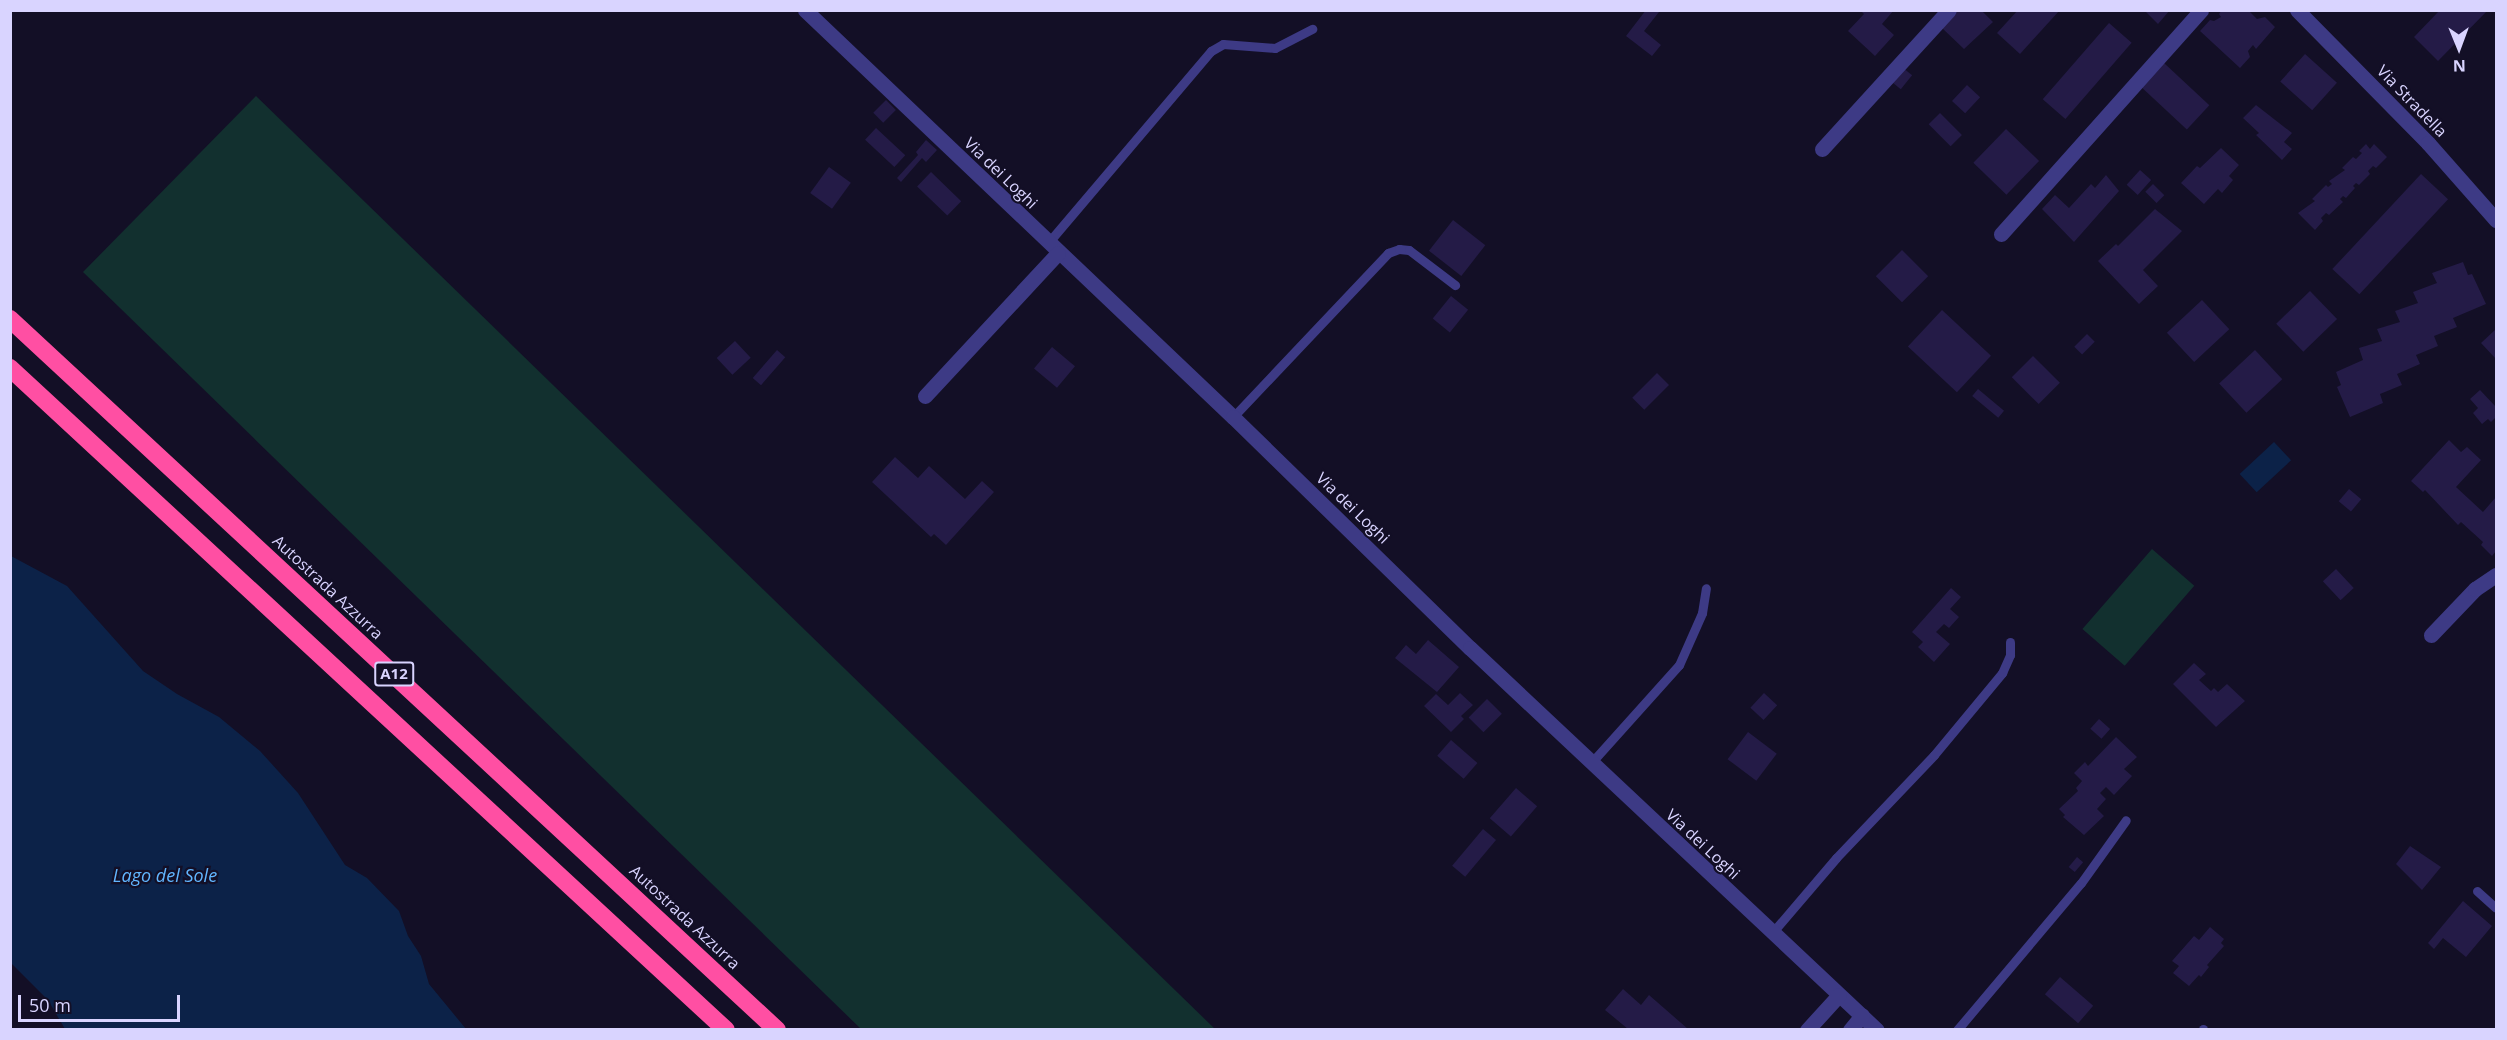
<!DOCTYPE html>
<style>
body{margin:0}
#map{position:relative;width:2507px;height:1040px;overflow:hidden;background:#130f26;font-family:"Open Sans",sans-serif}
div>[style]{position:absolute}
.green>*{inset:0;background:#12302f;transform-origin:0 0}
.water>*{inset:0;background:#0c2248;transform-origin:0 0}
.building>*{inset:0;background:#241b47;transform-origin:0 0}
.lane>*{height:9px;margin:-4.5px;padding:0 4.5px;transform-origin:4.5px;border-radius:4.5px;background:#3d3a85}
.street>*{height:15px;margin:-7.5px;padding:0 7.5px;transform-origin:7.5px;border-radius:7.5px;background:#3d3a85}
.highway>*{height:18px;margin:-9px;padding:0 9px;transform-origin:9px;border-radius:9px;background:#ff4fa3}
span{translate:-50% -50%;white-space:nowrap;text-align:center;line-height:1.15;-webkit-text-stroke:4.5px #130f26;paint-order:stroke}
.shield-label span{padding:2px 4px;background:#130f26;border:2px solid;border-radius:4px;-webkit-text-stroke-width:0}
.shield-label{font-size:15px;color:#d9d4ff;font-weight:700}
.street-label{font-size:16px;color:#d9d4ff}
.water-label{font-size:18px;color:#62b6ff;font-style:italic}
.frame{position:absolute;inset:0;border:12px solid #d9d4ff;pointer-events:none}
.north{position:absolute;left:2429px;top:18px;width:60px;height:60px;-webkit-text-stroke:4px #130f26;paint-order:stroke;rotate:179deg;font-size:16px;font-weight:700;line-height:24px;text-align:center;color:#d9d4ff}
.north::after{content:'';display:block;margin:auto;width:21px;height:27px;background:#d9d4ff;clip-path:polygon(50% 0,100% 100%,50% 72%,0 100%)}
.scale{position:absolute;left:18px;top:995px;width:162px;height:27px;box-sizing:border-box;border:3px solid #d9d4ff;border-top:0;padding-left:8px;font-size:18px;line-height:21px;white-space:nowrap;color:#d9d4ff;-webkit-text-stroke:4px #130f26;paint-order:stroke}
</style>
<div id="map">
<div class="green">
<i style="clip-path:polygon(256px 96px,1215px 1029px,861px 1029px,83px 272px)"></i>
<i style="left:2152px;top:549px;width:56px;height:106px;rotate:41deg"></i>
</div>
<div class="water">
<i style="left:2274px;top:442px;width:25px;height:47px;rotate:47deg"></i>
<i style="clip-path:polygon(11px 556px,67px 586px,143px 671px,177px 694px,219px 717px,260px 751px,298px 793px,345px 865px,367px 878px,399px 911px,408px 936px,421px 956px,429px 984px,466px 1029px,65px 1029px,48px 1000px,11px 963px)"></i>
</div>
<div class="building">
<i style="clip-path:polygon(1646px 10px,1659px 12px,1644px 31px,1661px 45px,1652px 56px,1626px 36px)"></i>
<i style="clip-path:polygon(1860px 10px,1894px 10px,1882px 24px,1894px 35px,1875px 56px,1848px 31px,1864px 14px)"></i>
<i style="clip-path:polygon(1955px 10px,1981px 10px,1993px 22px,1964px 49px,1942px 28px,1953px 17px,1951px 14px)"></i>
<i style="clip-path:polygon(2018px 10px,2060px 10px,2020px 54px,1997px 33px)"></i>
<i style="clip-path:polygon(2144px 10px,2170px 10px,2158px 24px)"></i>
<i style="clip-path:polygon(2222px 10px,2248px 10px,2257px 19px,2265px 17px,2275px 27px,2256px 49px,2253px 45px,2248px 51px,2250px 57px,2240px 68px,2200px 31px,2210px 20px,2214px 21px,2221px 17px,2219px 14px)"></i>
<i style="clip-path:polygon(2440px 10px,2488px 10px,2438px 61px,2414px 37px)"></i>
<i style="left:2109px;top:23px;width:30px;height:101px;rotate:41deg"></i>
<i style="left:2305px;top:54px;width:43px;height:37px;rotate:42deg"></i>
<i style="left:2164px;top:63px;width:62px;height:33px;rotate:43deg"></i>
<i style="left:1902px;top:67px;width:13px;height:18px;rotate:39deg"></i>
<i style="left:1967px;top:85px;width:18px;height:22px;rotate:43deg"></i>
<i style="left:886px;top:100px;width:14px;height:18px;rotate:45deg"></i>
<i style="clip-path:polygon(2256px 105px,2292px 133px,2284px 142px,2292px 149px,2282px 160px,2256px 135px,2259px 133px,2243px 118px)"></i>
<i style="left:1940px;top:113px;width:31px;height:16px;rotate:45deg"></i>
<i style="left:876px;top:128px;width:40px;height:16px;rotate:43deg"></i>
<i style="left:2006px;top:129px;width:46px;height:47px;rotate:44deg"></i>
<i style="clip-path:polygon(926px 140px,937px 150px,926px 162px,922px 158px,901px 182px,897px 178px,918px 155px,916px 152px)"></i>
<i style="clip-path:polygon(2366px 144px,2370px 149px,2374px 144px,2387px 157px,2376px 168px,2373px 166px,2368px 171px,2370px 174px,2359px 185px,2356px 183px,2353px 186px,2355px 188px,2346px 198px,2343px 196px,2340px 199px,2343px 202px,2329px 215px,2326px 213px,2321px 218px,2323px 221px,2315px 230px,2298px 213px,2315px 201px,2312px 199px,2326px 185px,2328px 187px,2332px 184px,2329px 181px,2345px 170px,2342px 168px,2353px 157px,2356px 159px,2362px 153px,2359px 151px)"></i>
<i style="clip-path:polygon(2221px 148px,2239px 165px,2229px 176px,2233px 180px,2222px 193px,2218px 189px,2204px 204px,2181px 183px,2197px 166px,2200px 168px)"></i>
<i style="left:829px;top:167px;width:27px;height:32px;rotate:36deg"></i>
<i style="left:2140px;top:170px;width:15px;height:20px;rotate:42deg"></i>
<i style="left:931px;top:172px;width:42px;height:20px;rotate:44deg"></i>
<i style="left:2421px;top:174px;width:37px;height:130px;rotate:43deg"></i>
<i style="clip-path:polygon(2106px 175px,2119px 191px,2074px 242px,2042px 209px,2055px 195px,2069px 208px,2091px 184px,2095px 188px)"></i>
<i style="left:2153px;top:184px;width:16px;height:11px;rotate:45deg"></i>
<i style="clip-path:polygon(2155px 209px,2182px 231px,2143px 270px,2158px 286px,2139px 304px,2098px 261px,2116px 244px,2118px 246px)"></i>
<i style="left:1453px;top:220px;width:41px;height:39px;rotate:38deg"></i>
<i style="left:1902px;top:250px;width:37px;height:37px;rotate:45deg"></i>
<i style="clip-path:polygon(2463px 262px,2468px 275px,2472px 274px,2486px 304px,2453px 318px,2457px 327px,2434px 336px,2438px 346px,2416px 355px,2420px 364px,2397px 374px,2402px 385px,2380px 394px,2383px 403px,2350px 417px,2337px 387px,2341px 385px,2336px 372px,2363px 360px,2359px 348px,2382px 341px,2377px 329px,2400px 322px,2395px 311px,2418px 303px,2413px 292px,2437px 283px,2432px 273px)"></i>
<i style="left:2310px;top:291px;width:39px;height:47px;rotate:46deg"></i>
<i style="left:1451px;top:296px;width:22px;height:29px;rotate:39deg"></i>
<i style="left:2202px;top:300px;width:40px;height:48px;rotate:47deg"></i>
<i style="left:1942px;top:310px;width:67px;height:50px;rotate:43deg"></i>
<i style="clip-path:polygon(2496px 329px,2496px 359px,2481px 343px)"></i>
<i style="left:2087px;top:334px;width:11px;height:18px;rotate:45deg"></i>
<i style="left:735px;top:341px;width:23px;height:25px;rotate:47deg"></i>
<i style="left:1052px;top:347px;width:30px;height:28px;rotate:40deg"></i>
<i style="left:777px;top:350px;width:11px;height:37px;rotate:41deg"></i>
<i style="left:2255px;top:350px;width:40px;height:49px;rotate:47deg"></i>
<i style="left:2033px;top:356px;width:38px;height:30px;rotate:45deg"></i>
<i style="left:1657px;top:373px;width:17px;height:35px;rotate:45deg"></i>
<i style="left:1978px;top:389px;width:34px;height:9px;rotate:40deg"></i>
<i style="clip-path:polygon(2480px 390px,2496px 407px,2496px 417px,2491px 422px,2488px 419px,2482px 424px,2473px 413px,2478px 408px,2470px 399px)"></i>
<i style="clip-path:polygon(2449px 440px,2461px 452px,2467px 447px,2481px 460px,2456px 487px,2483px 512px,2496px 497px,2496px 551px,2492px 556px,2481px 545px,2483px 542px,2461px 522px,2458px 525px,2425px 490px,2423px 492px,2411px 481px)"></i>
<i style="clip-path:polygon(895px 457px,918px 478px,929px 466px,965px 499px,982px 481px,994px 492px,946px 545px,934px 534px,931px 537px,872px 482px)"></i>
<i style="left:2349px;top:489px;width:16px;height:16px;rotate:40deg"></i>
<i style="left:2336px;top:569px;width:26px;height:18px;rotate:47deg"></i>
<i style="clip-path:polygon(1951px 588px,1961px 597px,1950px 609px,1959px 617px,1949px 628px,1944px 624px,1936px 632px,1950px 644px,1934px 662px,1918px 647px,1923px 642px,1912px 632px)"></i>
<i style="clip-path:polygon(1428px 640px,1459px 667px,1437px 692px,1395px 658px,1406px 645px,1416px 654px)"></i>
<i style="clip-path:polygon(2194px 663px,2206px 674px,2199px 680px,2211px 691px,2214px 688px,2218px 692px,2227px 684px,2245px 701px,2216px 727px,2173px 684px)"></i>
<i style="clip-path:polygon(1460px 693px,1473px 705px,1461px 716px,1464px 719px,1451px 732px,1424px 706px,1436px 694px,1448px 705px)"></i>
<i style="left:1764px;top:693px;width:18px;height:20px;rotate:43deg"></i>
<i style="left:1487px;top:699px;width:21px;height:26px;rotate:45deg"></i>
<i style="left:2099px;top:719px;width:15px;height:13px;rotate:42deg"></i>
<i style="left:1748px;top:732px;width:36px;height:34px;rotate:37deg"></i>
<i style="clip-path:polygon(2116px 737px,2137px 757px,2124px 769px,2132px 776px,2114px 795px,2106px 787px,2100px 793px,2106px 799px,2097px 809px,2104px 816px,2084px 835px,2063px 817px,2065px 815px,2059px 809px,2078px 791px,2076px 788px,2082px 781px,2074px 773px,2085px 762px,2088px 766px)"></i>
<i style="left:1451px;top:740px;width:35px;height:21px;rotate:41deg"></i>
<i style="left:1516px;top:788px;width:28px;height:40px;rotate:41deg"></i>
<i style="left:1483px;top:829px;width:17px;height:48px;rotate:40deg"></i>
<i style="clip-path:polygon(2410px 846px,2441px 867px,2422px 890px,2396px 864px)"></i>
<i style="left:2077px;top:857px;width:8px;height:13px;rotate:40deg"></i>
<i style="clip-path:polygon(2463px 901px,2492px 926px,2466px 957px,2443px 938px,2434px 949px,2428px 943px)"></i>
<i style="clip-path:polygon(2210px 927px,2224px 939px,2221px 943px,2224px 946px,2207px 965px,2209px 967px,2201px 977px,2199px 975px,2189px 986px,2173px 973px,2179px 966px,2172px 961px,2194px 936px,2199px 940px)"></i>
<i style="left:2060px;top:977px;width:44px;height:23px;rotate:41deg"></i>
<i style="clip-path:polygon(1623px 989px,1641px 1005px,1649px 995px,1688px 1029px,1628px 1029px,1605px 1010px)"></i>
</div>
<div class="lane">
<i style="left:1048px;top:243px;width:252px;rotate:-49.7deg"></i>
<i style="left:1211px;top:51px;width:14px;rotate:-30deg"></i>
<i style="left:1223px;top:44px;width:52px;rotate:4.4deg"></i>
<i style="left:1275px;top:48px;width:42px;rotate:-27.2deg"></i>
<i style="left:1233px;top:417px;width:226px;rotate:-46.6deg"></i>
<i style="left:1388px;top:253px;width:12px;rotate:-20deg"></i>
<i style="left:1399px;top:249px;width:10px;rotate:6deg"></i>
<i style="left:1409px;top:250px;width:58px;rotate:37.3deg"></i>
<i style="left:1591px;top:763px;width:132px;rotate:-48.1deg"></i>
<i style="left:1679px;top:665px;width:57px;rotate:-66.1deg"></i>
<i style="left:1702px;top:613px;width:25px;rotate:-81deg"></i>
<i style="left:2477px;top:891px;width:25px;rotate:42deg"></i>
<i style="left:1772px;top:933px;width:99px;rotate:-49.5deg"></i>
<i style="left:1836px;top:858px;width:142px;rotate:-46.4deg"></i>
<i style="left:1934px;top:755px;width:107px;rotate:-50.3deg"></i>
<i style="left:2002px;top:673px;width:20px;rotate:-66deg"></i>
<i style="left:2010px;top:655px;width:13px;rotate:-90deg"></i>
<i style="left:1957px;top:1030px;width:192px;rotate:-49.9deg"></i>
<i style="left:2081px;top:883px;width:77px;rotate:-54.5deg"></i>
<i style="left:2203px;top:1030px;width:1px;rotate:-90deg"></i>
</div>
<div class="street">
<i style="left:805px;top:10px;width:591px;rotate:43.56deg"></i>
<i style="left:1233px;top:417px;width:331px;rotate:44.3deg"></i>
<i style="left:1470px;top:648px;width:558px;rotate:43.19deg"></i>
<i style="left:2297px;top:10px;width:187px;rotate:45.4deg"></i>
<i style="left:2428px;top:143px;width:103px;rotate:48.6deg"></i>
<i style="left:1822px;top:149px;width:188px;rotate:-47.6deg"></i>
<i style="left:2001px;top:234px;width:300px;rotate:-48.2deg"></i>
<i style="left:925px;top:396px;width:195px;rotate:-47.1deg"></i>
<i style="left:2431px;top:635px;width:64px;rotate:-46.3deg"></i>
<i style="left:2475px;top:589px;width:25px;rotate:-34deg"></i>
<i style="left:1807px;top:1030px;width:47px;rotate:-47.6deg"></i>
<i style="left:1850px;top:1030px;width:19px;rotate:-51deg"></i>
</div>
<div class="highway">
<i style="left:10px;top:319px;width:1046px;rotate:42.83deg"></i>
<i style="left:10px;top:368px;width:975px;rotate:42.76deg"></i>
</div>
<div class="shield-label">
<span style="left:394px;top:674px">A12</span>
</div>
<div class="street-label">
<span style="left:2412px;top:101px;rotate:46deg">Via Stradella</span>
<span style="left:1001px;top:173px;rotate:44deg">Via dei Loghi</span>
<span style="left:1353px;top:508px;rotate:44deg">Via dei Loghi</span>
<span style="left:328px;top:587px;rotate:43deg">Autostrada Azzurra</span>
<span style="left:1703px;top:844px;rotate:43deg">Via dei Loghi</span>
<span style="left:685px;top:917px;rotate:43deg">Autostrada Azzurra</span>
</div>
<div class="water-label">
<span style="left:165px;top:875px">Lago del Sole</span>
</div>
<div class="frame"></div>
<div class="north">N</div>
<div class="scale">50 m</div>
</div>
